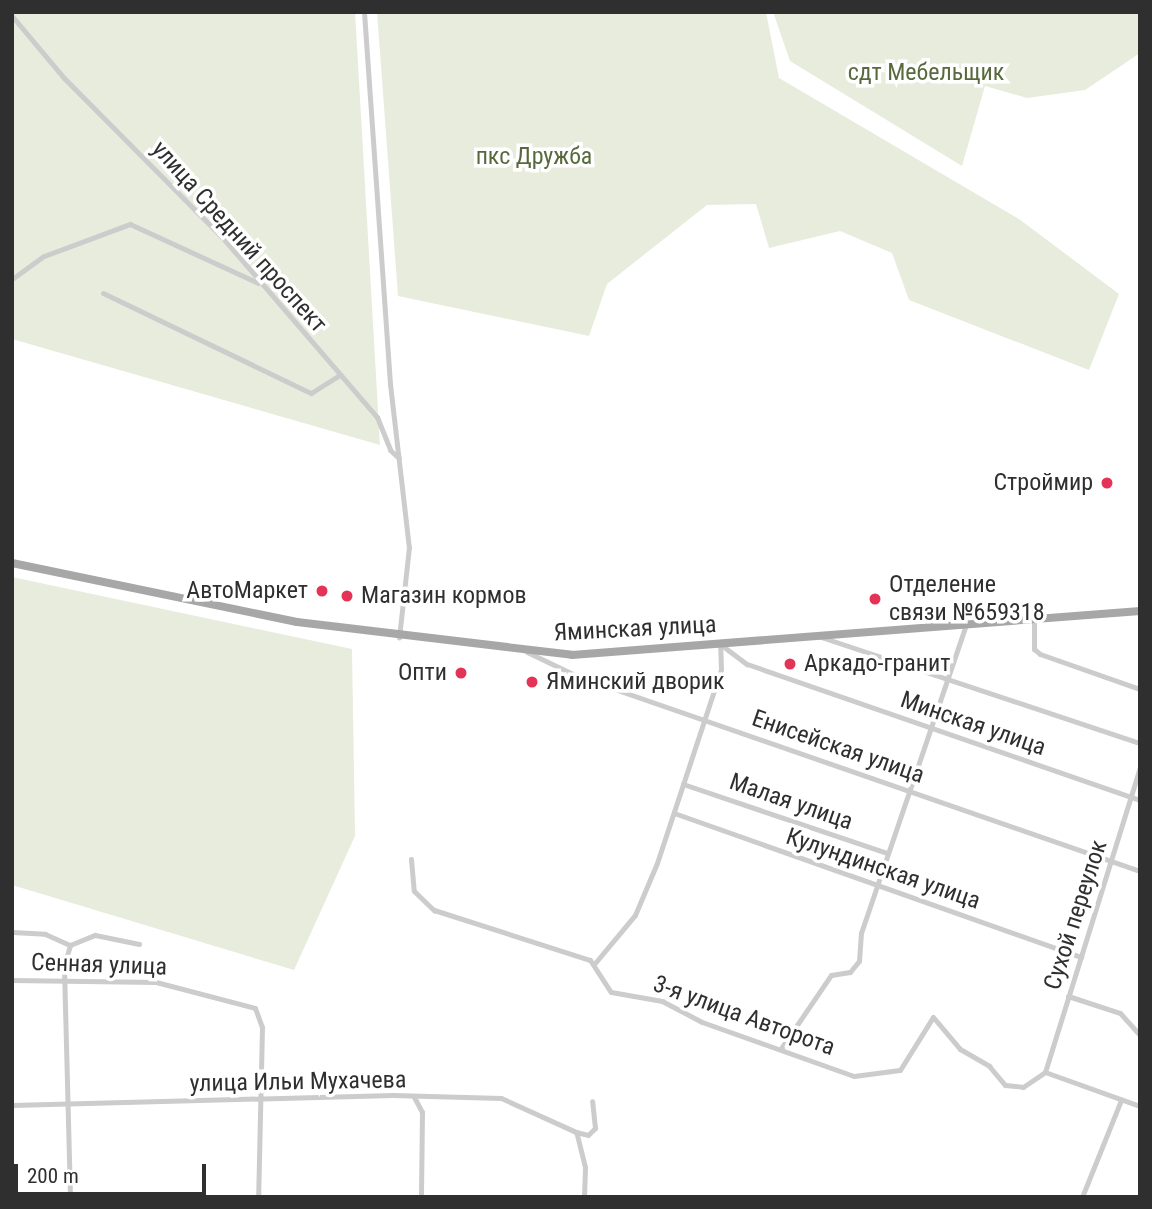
<!DOCTYPE html>
<html>
<head>
<meta charset="utf-8">
<style>
  body { margin:0 }
  #map { position:relative; width:1152px; height:1209px; overflow:hidden; background:#fff; font-family:"Roboto Condensed",sans-serif }
  div>[style] { position:absolute }
  [style*='--x'] { left:calc(var(--x)*1px); top:calc(var(--y)*1px); width:calc(var(--w)*1px); rotate:calc(var(--a)*1deg) }
  .green>* { inset:0; background:#e7ecdd }
  .street>* { height:5px; margin:-2.5px; padding:0 2.5px; transform-origin:2.5px; border-radius:2.5px; background:#ccc }
  .primary>* { height:8px; margin:-4px; padding:0 4px; transform-origin:4px; border-radius:4px; background:#a7a7a7 }
  .dots>* { width:19px; height:19px; translate:-50% -50%; box-sizing:border-box; border:4px solid #fff; border-radius:50% }
  span { translate:-50% -50%; white-space:nowrap; text-align:center; line-height:1.15; -webkit-text-stroke:7px #fff; paint-order:stroke }
  .park-label { font-size:24px; color:#586a3d }
  .street-label { font-size:24px; color:#2f2f2f }
  .poi-label { font-size:24px; color:#2f2f2f }
  .right { translate:-100% -50%; text-align:right }
  .left { translate:0 -50%; text-align:left }
  .frame { position:absolute; inset:0; border:14px solid #2f2f2f; pointer-events:none }
  .scale { position:absolute; left:14px; top:1164px; width:192px; height:32px; box-sizing:border-box; border:4px solid #2f2f2f; border-top:0; padding-left:9px; font-size:21px; line-height:24px; white-space:nowrap; color:#2f2f2f; -webkit-text-stroke:5px #fff; paint-order:stroke }
</style>
</head>
<body>
<div id="map">
  <div class="green">
    <i style="clip-path:polygon(12px 12px,355px 12px,380px 445px,12px 339px)"></i>
    <i style="clip-path:polygon(377px 12px,766px 12px,779px 78px,1019px 219px,1119px 294px,1089px 370px,909px 300px,892px 253px,840px 231px,769px 248px,756px 204px,707px 205px,607px 284px,589px 336px,398px 296px)"></i>
    <i style="clip-path:polygon(773px 12px,1140px 12px,1140px 53px,1085px 90px,1027px 98px,985px 86px,962px 166px,790px 61px)"></i>
    <i style="clip-path:polygon(12px 577px,352px 649px,355px 836px,294px 970px,12px 885px)"></i>
  </div>
  <div class="street">
    <i style="--x:364;--y:12;--w:373;--a:86"></i>
    <i style="--x:390;--y:384;--w:164;--a:83.4"></i>
    <i style="--x:409;--y:547;--w:91;--a:96.3"></i>
    <i style="--x:12;--y:16;--w:81;--a:50"></i>
    <i style="--x:64;--y:78;--w:224;--a:45.2"></i>
    <i style="--x:222;--y:237;--w:238;--a:49.3"></i>
    <i style="--x:377;--y:417;--w:35;--a:68"></i>
    <i style="--x:390;--y:450;--w:12;--a:42"></i>
    <i style="--x:12;--y:279;--w:39;--a:-36"></i>
    <i style="--x:44;--y:256;--w:92;--a:-20.4"></i>
    <i style="--x:130;--y:224;--w:141;--a:24.7"></i>
    <i style="--x:103;--y:293;--w:231;--a:25.7"></i>
    <i style="--x:311;--y:393;--w:34;--a:-32"></i>
    <i style="--x:1034;--y:619;--w:30;--a:90"></i>
    <i style="--x:1034;--y:649;--w:8;--a:40"></i>
    <i style="--x:1040;--y:654;--w:106;--a:19.3"></i>
    <i style="--x:821;--y:637;--w:336;--a:18.4"></i>
    <i style="--x:720;--y:644;--w:34;--a:37"></i>
    <i style="--x:747;--y:664;--w:416;--a:19.1"></i>
    <i style="--x:527;--y:652;--w:55;--a:25.6"></i>
    <i style="--x:577;--y:676;--w:596;--a:19.1"></i>
    <i style="--x:683;--y:784;--w:215;--a:18.7"></i>
    <i style="--x:674;--y:813;--w:432;--a:19.5"></i>
    <i style="--x:411;--y:859;--w:32;--a:85"></i>
    <i style="--x:414;--y:891;--w:28;--a:44"></i>
    <i style="--x:434;--y:910;--w:164;--a:17.8"></i>
    <i style="--x:590;--y:960;--w:38;--a:57"></i>
    <i style="--x:611;--y:992;--w:52;--a:10"></i>
    <i style="--x:662;--y:1001;--w:45;--a:27.7"></i>
    <i style="--x:702;--y:1022;--w:161;--a:19.6"></i>
    <i style="--x:854;--y:1076;--w:46;--a:-7.4"></i>
    <i style="--x:900;--y:1070;--w:62;--a:-58.1"></i>
    <i style="--x:933;--y:1017;--w:42;--a:49.8"></i>
    <i style="--x:960;--y:1049;--w:34;--a:30"></i>
    <i style="--x:989;--y:1066;--w:25;--a:50"></i>
    <i style="--x:1005;--y:1085;--w:18;--a:6"></i>
    <i style="--x:1023;--y:1087;--w:27;--a:-34"></i>
    <i style="--x:12;--y:932;--w:33;--a:3"></i>
    <i style="--x:45;--y:934;--w:27;--a:24"></i>
    <i style="--x:70;--y:945;--w:27;--a:-22"></i>
    <i style="--x:95;--y:935;--w:45;--a:11.6"></i>
    <i style="--x:595;--y:963;--w:62;--a:-50.2"></i>
    <i style="--x:635;--y:915;--w:56;--a:-67.1"></i>
    <i style="--x:657;--y:863;--w:204;--a:-71.7"></i>
    <i style="--x:721;--y:669;--w:25;--a:-92"></i>
    <i style="--x:12;--y:980;--w:144;--a:0.8"></i>
    <i style="--x:156;--y:982;--w:102;--a:14.7"></i>
    <i style="--x:255;--y:1008;--w:20;--a:70"></i>
    <i style="--x:262;--y:1027;--w:170;--a:91.3"></i>
    <i style="--x:1068;--y:996;--w:55;--a:18.1"></i>
    <i style="--x:1120;--y:1013;--w:30;--a:48"></i>
    <i style="--x:782;--y:1047;--w:87;--a:-55.8"></i>
    <i style="--x:831;--y:975;--w:19;--a:-9"></i>
    <i style="--x:850;--y:972;--w:14;--a:-51"></i>
    <i style="--x:859;--y:961;--w:28;--a:-86"></i>
    <i style="--x:861;--y:933;--w:326;--a:-71.2"></i>
    <i style="--x:1045;--y:1072;--w:319;--a:-72.7"></i>
    <i style="--x:1045;--y:1072;--w:101;--a:19.7"></i>
    <i style="--x:414;--y:1097;--w:17;--a:62"></i>
    <i style="--x:422;--y:1112;--w:85;--a:90.7"></i>
    <i style="--x:12;--y:1105;--w:381;--a:-1.5"></i>
    <i style="--x:393;--y:1095;--w:108;--a:1.6"></i>
    <i style="--x:501;--y:1098;--w:82;--a:24.4"></i>
    <i style="--x:70;--y:1197;--w:232;--a:-91.5"></i>
    <i style="--x:64;--y:965;--w:21;--a:-73"></i>
    <i style="--x:584;--y:1197;--w:30;--a:-88"></i>
    <i style="--x:585;--y:1167;--w:36;--a:-104"></i>
    <i style="--x:576;--y:1132;--w:12;--a:14"></i>
    <i style="--x:588;--y:1135;--w:10;--a:-45"></i>
    <i style="--x:595;--y:1128;--w:27;--a:-96"></i>
    <i style="--x:1082;--y:1197;--w:105;--a:-68.1"></i>
  </div>
  <div class="primary">
    <i style="--x:12;--y:563;--w:291;--a:11.7"></i>
    <i style="--x:297;--y:622;--w:277;--a:6.8"></i>
    <i style="--x:572;--y:655;--w:570;--a:-4.43"></i>
  </div>
  <div class="dots">
    <i style="left:1107px;top:483px;background:#e33457"></i>
    <i style="left:322px;top:591px;background:#e33457"></i>
    <i style="left:347px;top:596px;background:#e33457"></i>
    <i style="left:875px;top:599px;background:#e33457"></i>
    <i style="left:790px;top:664px;background:#e33457"></i>
    <i style="left:461px;top:673px;background:#e33457"></i>
    <i style="left:532px;top:682px;background:#e33457"></i>
  </div>
  <div class="park-label">
    <span style="left:926px;top:73px">сдт Мебельщик</span>
    <span style="left:534px;top:157px">пкс Дружба</span>
  </div>
  <div class="street-label">
    <span style="left:239px;top:237px;rotate:48deg">улица Средний проспект</span>
    <span style="left:635px;top:629px;rotate:-3deg">Яминская улица</span>
    <span style="left:973px;top:724px;rotate:19deg">Минская улица</span>
    <span style="left:838px;top:747px;rotate:19deg">Енисейская улица</span>
    <span style="left:791px;top:802px;rotate:19deg">Малая улица</span>
    <span style="left:883px;top:869px;rotate:19deg">Кулундинская улица</span>
    <span style="left:1076px;top:915px;rotate:-72deg">Сухой переулок</span>
    <span style="left:99px;top:965px;rotate:2deg">Сенная улица</span>
    <span style="left:744px;top:1016px;rotate:20deg">3-я улица Авторота</span>
    <span style="left:298px;top:1082px;rotate:-1deg">улица Ильи Мухачева</span>
  </div>
  <div class="poi-label">
    <span class="right" style="left:1093px;top:483px">Строймир</span>
    <span class="left" style="left:889px;top:599px">Отделение<br>связи №659318</span>
    <span class="right" style="left:308px;top:591px">АвтоМаркет</span>
    <span class="left" style="left:361px;top:596px">Магазин кормов</span>
    <span class="left" style="left:804px;top:664px">Аркадо-гранит</span>
    <span class="right" style="left:447px;top:673px">Опти</span>
    <span class="left" style="left:546px;top:682px">Яминский дворик</span>
  </div>
  <div class="frame"></div>
  <div class="scale">200 m</div>
</div>
</body>
</html>
